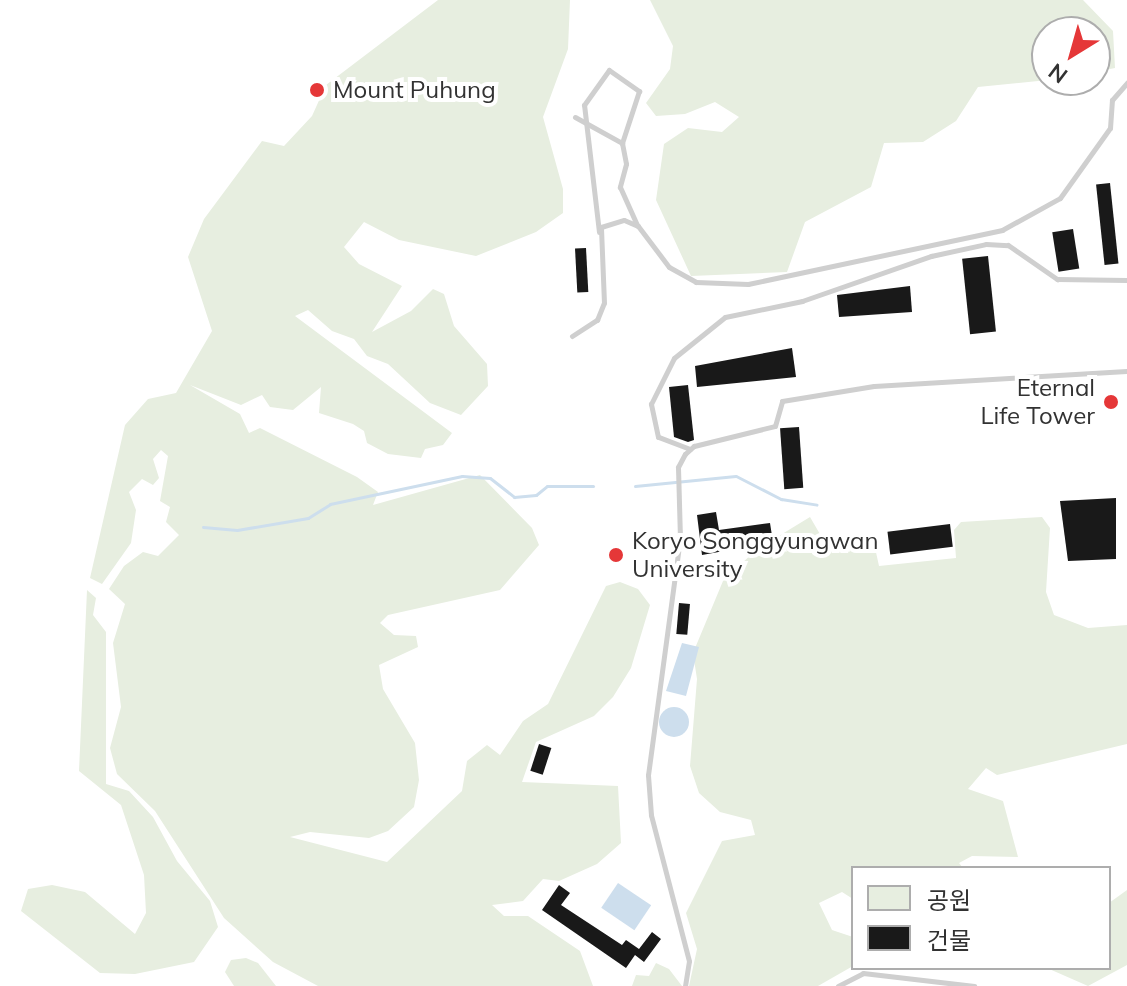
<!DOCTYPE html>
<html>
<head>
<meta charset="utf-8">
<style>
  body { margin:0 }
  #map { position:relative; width:1127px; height:986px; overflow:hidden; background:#fff; font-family:Mulish,"Noto Sans KR",sans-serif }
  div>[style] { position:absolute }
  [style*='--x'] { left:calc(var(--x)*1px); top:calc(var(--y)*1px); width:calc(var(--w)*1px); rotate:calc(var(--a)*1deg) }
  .green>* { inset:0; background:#e7eee0 }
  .water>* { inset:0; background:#cddeed; transform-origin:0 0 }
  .round { border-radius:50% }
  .stream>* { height:3px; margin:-1.5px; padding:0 1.5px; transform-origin:1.5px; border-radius:1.5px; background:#cddeed }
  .building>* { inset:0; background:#191919; transform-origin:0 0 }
  .service>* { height:5px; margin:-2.5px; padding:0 2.5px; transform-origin:2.5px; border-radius:2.5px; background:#cfcfcf }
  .dots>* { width:22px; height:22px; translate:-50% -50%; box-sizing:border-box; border:4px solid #fff; border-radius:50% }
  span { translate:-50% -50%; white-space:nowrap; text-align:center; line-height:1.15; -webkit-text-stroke:8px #fff; paint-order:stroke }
  .poi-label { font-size:24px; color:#323232 }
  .left { translate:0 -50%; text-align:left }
  .right { translate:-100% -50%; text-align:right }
  .legend { position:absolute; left:851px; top:866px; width:260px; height:104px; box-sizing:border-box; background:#fff; border:2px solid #adadad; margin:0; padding:10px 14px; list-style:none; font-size:24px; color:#323232 }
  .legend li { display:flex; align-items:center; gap:16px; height:40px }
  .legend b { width:40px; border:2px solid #adadad }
  .north { position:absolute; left:1031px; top:16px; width:80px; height:80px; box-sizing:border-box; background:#fff; border:2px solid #adadad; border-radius:50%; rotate:217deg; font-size:22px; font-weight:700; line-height:32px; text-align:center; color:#323232 }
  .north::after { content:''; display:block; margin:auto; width:28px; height:36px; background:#e53738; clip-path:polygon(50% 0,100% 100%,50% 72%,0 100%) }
</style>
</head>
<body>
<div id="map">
  <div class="green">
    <i style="clip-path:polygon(438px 0,570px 0,568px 49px,543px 117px,563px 189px,563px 213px,536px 232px,476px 256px,399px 240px,364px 222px,344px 247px,359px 264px,402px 286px,372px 332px,411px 311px,433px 289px,444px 294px,454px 326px,487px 364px,488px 386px,461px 415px,430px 403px,388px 364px,367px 356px,354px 339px,332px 331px,308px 310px,295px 316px,452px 433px,443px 445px,425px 449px,421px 458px,388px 454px,367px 443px,364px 431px,353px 424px,319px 413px,321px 387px,293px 410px,270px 407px,262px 395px,241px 405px,190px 385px,240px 414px,249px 433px,260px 428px,357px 477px,378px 492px,373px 505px,480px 475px,532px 528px,539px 545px,500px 590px,388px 615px,380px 623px,394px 635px,416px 636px,418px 647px,379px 665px,383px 689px,415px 743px,419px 780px,414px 807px,388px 831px,369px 838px,310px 832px,290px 837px,387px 862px,462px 791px,467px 761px,487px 745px,500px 755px,523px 721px,548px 704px,606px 586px,620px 582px,638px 589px,650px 605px,631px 668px,613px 697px,594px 716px,536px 742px,522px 782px,618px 786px,621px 843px,597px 864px,559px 881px,543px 879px,523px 901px,492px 905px,504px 916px,528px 916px,580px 951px,593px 986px,318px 986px,273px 962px,224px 918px,155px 811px,117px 774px,110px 748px,121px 707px,113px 643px,125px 604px,109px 589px,124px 566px,143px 552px,158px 556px,179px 535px,166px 522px,170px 507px,160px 501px,168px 456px,161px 450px,153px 459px,159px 478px,153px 485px,142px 479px,129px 492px,136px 510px,131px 543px,102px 584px,90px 578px,125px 425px,148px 399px,176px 393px,212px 331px,188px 257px,204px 219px,262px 141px,284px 146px,312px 116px,326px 85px)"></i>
    <i style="clip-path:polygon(650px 0,1083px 0,1113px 31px,1115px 68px,1095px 72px,1095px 32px,1047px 32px,1048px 80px,978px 87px,956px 121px,923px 142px,884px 143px,871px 187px,805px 222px,787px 272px,691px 276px,656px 200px,664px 144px,688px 128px,722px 132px,739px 117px,715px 102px,685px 114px,656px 116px,646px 103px,670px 69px,673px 46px)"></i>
    <i style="clip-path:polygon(810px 517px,824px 541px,874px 543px,879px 566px,956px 558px,954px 530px,961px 522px,1042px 517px,1050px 528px,1046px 592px,1054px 615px,1088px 628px,1127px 625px,1127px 744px,997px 775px,986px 768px,968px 789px,1003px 801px,1018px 857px,972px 856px,959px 863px,963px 868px,853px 868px,853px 899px,842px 892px,819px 903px,832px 930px,853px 937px,853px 966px,818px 986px,689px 986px,697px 949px,686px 913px,722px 841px,755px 835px,751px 820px,720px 812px,699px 793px,690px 766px,697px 679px,693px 653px,723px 581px,756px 550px)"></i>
    <i style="clip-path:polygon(87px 590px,96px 598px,93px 615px,106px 632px,106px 784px,129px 791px,153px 817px,177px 861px,210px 901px,218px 927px,194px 962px,135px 974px,100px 973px,21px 911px,28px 889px,52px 885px,85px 892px,135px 934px,146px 913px,144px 875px,121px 805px,79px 771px)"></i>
    <i style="clip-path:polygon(1127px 890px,1127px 965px,1088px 986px,1047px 968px,1109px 968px,1109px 903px)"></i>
    <i style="clip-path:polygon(246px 958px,258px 963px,276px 986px,234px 986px,225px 972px,231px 960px)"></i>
    <i style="clip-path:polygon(656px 963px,669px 969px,682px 986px,632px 986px,636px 975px,649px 976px)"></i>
  </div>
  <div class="water">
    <i style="clip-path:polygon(682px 643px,699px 647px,686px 696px,666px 691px)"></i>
    <i class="round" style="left:659px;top:707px;width:30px;height:30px"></i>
    <i style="left:618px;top:883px;width:40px;height:30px;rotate:34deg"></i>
  </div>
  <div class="stream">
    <i style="--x:635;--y:486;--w:101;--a:-5.7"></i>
    <i style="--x:736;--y:476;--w:51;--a:27.1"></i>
    <i style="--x:781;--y:499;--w:36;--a:9"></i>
    <i style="--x:203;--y:527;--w:34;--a:5"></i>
    <i style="--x:237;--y:530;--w:72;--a:-9.6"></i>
    <i style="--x:308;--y:518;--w:26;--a:-32"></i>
    <i style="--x:330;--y:504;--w:135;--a:-12"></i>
    <i style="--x:462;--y:476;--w:28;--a:4"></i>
    <i style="--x:490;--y:478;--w:31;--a:38"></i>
    <i style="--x:514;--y:497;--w:22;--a:-5"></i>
    <i style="--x:536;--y:495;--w:14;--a:-39"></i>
    <i style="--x:547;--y:486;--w:46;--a:0"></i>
  </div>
  <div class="building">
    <i style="left:1110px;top:183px;width:81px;height:14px;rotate:84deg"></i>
    <i style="left:1073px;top:229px;width:40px;height:21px;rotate:81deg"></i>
    <i style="left:586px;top:248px;width:44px;height:11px;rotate:87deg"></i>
    <i style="left:988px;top:256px;width:76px;height:26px;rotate:84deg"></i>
    <i style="clip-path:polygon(910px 286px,912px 312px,839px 317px,837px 295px)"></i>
    <i style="clip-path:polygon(792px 348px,796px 377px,697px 387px,695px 366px)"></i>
    <i style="clip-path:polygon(688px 385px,694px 440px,688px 442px,674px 437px,669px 387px)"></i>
    <i style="left:799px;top:427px;width:61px;height:19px;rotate:86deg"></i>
    <i style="clip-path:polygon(1116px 498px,1116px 559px,1068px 561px,1060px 501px)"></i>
    <i style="clip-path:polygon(716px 512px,719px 530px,770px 523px,773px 542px,702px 555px,697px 515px)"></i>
    <i style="left:950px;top:524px;width:23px;height:63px;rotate:83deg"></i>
    <i style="left:679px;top:603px;width:11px;height:31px;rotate:5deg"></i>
    <i style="left:539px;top:744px;width:13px;height:28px;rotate:18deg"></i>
    <i style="clip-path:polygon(559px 885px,570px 893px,561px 905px,622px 945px,626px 940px,639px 949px,652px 932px,661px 939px,644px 962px,635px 955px,626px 968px,542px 910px)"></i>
  </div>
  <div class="service">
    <i style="--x:575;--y:117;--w:54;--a:29"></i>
    <i style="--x:622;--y:143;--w:21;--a:79"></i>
    <i style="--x:626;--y:164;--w:24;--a:105"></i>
    <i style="--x:620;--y:187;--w:42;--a:65.9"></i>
    <i style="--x:599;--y:232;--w:128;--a:-96.7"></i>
    <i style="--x:584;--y:105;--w:43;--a:-54.5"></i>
    <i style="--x:609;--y:70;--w:37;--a:35"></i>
    <i style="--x:639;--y:91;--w:55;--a:108.1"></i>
    <i style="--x:572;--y:336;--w:30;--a:-33"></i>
    <i style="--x:597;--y:320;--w:18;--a:-68"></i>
    <i style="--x:604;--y:303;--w:76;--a:-92.3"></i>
    <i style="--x:601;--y:227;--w:24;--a:-17"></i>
    <i style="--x:624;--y:220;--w:15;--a:23"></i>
    <i style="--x:638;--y:226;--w:51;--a:52.9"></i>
    <i style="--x:669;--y:267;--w:31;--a:29"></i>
    <i style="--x:696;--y:282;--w:52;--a:2.2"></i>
    <i style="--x:748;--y:284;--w:260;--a:-12"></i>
    <i style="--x:1002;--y:230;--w:66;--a:-28.9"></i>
    <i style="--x:1060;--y:198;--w:86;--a:-54.5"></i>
    <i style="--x:1110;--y:128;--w:28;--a:-86"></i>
    <i style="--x:1112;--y:100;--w:23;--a:-49"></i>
    <i style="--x:690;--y:449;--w:34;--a:-159"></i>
    <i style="--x:658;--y:437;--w:34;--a:-102"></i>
    <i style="--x:651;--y:404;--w:51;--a:-63.4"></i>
    <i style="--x:674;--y:358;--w:65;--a:-38.8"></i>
    <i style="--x:725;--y:317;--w:79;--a:-11.7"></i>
    <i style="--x:802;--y:301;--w:137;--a:-19.2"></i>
    <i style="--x:931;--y:256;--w:56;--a:-12.3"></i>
    <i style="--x:986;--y:244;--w:22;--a:3"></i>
    <i style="--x:1008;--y:245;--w:60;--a:34.8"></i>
    <i style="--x:1057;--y:279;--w:70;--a:0.8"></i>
    <i style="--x:685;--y:986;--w:25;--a:-81"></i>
    <i style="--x:689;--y:961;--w:151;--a:-104.6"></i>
    <i style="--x:651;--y:815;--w:40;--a:-94.3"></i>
    <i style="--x:648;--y:775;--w:238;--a:-82.3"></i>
    <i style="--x:680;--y:539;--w:72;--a:-91.6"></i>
    <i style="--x:678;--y:467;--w:15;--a:-62"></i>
    <i style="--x:685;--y:454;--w:12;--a:-42"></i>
    <i style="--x:694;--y:446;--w:83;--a:-13.9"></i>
    <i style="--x:775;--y:426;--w:26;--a:-74"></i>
    <i style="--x:782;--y:401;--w:93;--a:-9.3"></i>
    <i style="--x:874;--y:386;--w:253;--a:-3.4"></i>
    <i style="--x:838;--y:986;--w:28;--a:-27"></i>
    <i style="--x:863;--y:973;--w:112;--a:6.7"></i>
  </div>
  <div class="dots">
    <i style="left:317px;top:90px;background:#e53738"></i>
    <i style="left:1111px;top:402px;background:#e53738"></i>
    <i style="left:616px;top:555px;background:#e53738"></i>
  </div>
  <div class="poi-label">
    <span class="left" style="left:333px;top:90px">Mount Puhung</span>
    <span class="right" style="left:1095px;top:402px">Eternal<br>Life Tower</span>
    <span class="left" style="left:632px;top:555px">Koryo Songgyungwan<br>University</span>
  </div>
  <ul class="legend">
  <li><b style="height:22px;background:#e7eee0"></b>공원</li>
  <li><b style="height:22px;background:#191919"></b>건물</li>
  </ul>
  <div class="north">N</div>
</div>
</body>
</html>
